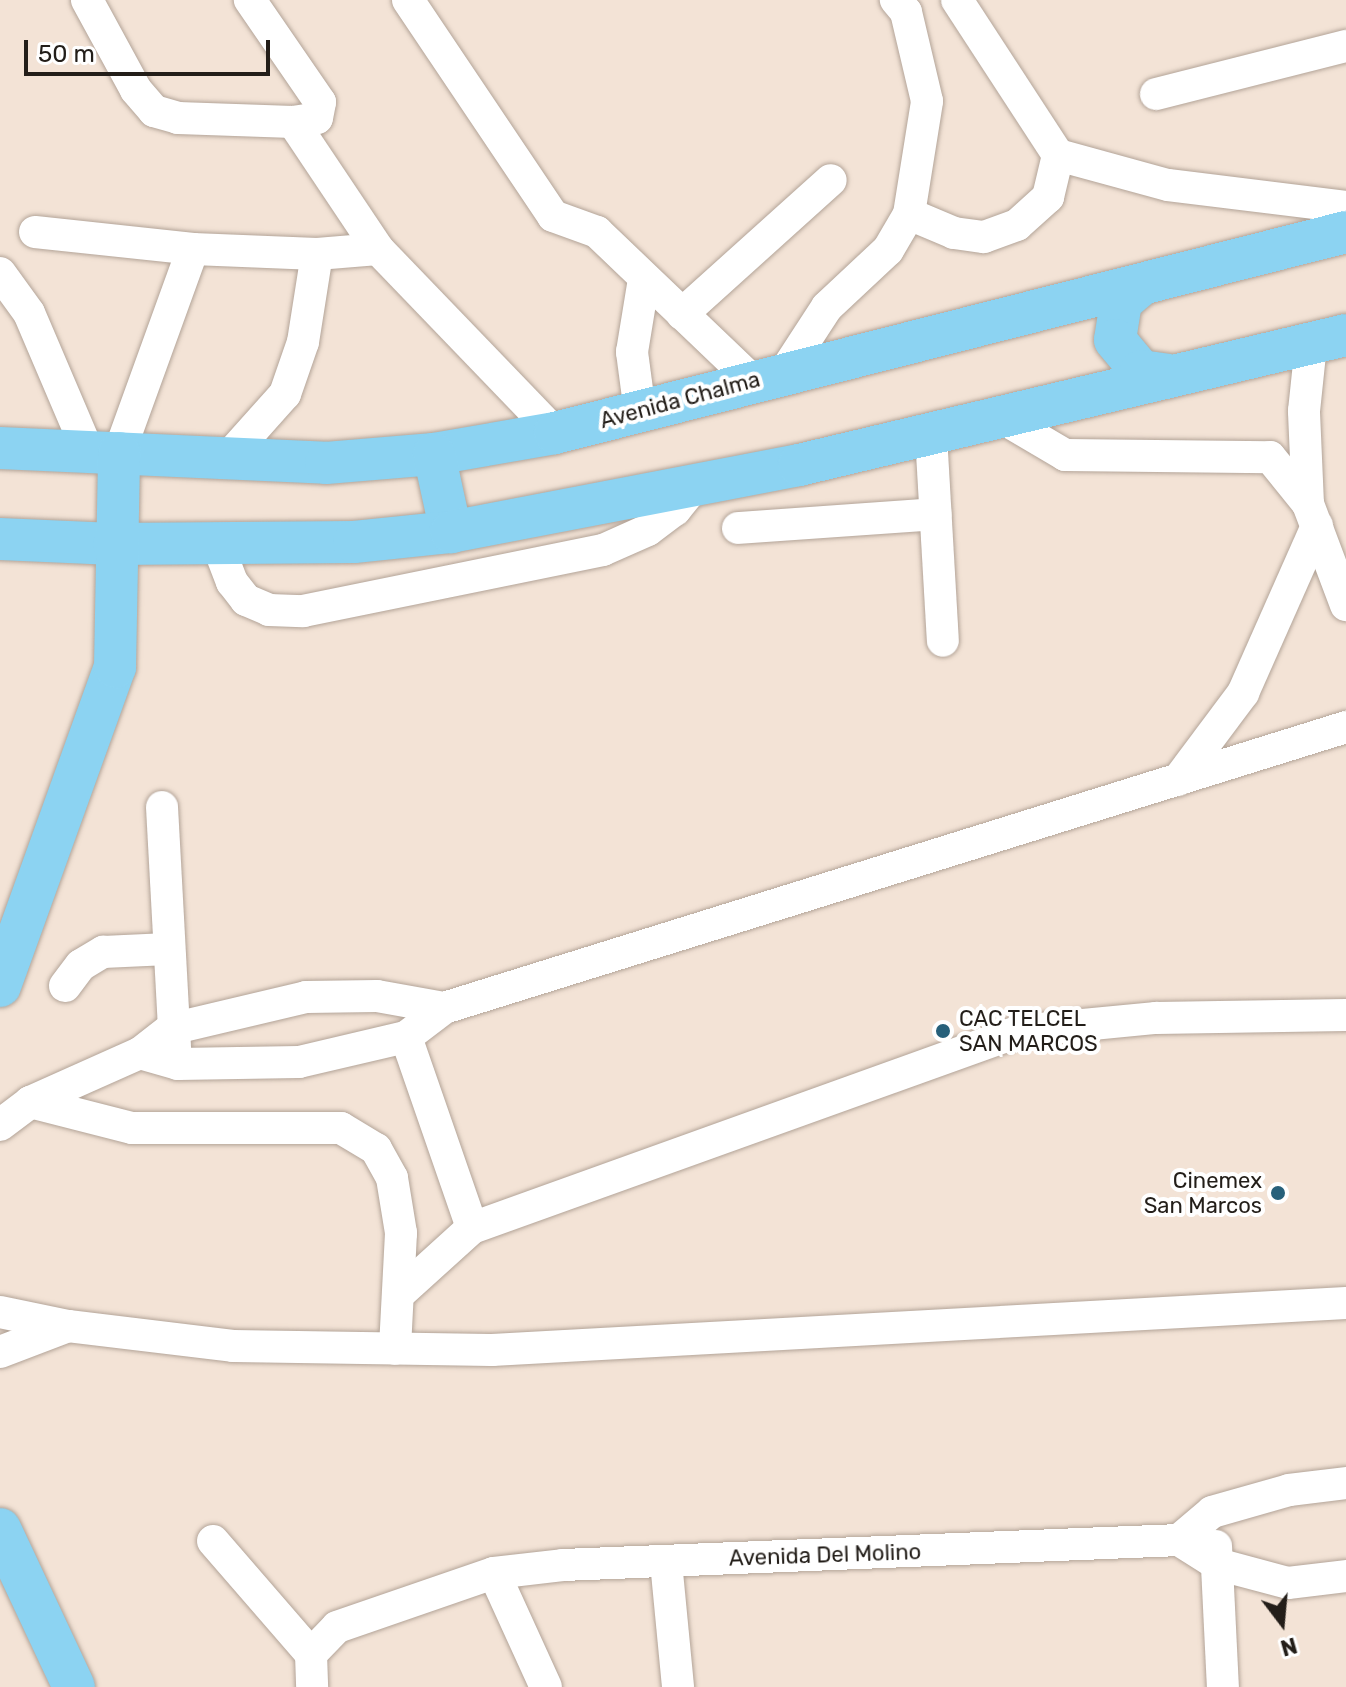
<!DOCTYPE html>
<html>
<head>
<meta charset="utf-8">
<style>
  body { margin:0 }
  #map { position:relative; width:1346px; height:1687px; overflow:hidden; background:#f3e3d6; font-family:Rubik,sans-serif }
  div>[style] { position:absolute }
  [style*='--x'] { left:calc(var(--x)*1px); top:calc(var(--y)*1px); width:calc(var(--w)*1px); rotate:calc(var(--a)*1deg) }
  .roads { filter:drop-shadow(0 0 2px #b3a498) drop-shadow(0 0 2px #b3a498) }
  .minor>* { height:32px; margin:-16px; padding:0 16px; transform-origin:16px; border-radius:16px; background:#fff }
  .major>* { height:42px; margin:-21px; padding:0 21px; transform-origin:21px; border-radius:21px; background:#8cd3f2 }
  .dots>* { width:22px; height:22px; translate:-50% -50%; box-sizing:border-box; border:4px solid #fff; border-radius:50% }
  span { translate:-50% -50%; white-space:nowrap; text-align:center; line-height:1.15; -webkit-text-stroke:8px #fff; paint-order:stroke }
  .street-label { font-size:22px; color:#231e19 }
  .poi-label { font-size:22px; color:#231e19 }
  .left { translate:0 -50%; text-align:left }
  .right { translate:-100% -50%; text-align:right }
  .north { position:absolute; left:1242px; top:1583px; width:80px; height:80px; -webkit-text-stroke:6px #fff; paint-order:stroke; rotate:164deg; font-size:22px; font-weight:700; line-height:32px; text-align:center; color:#231e19 }
  .north::after { content:''; display:block; margin:auto; width:28px; height:36px; background:#231e19; clip-path:polygon(50% 0,100% 100%,50% 72%,0 100%) }
  .scale { position:absolute; left:24px; top:40px; width:246px; height:36px; box-sizing:border-box; border:4px solid #231e19; border-top:0; padding-left:10px; font-size:24px; line-height:28px; white-space:nowrap; color:#231e19; -webkit-text-stroke:6px #fff; paint-order:stroke }
</style>
</head>
<body>
<div id="map">
  <div class="roads">
    <div class="minor">
      <i style="--x:87;--y:0;--w:102;--a:61.4"></i>
      <i style="--x:136;--y:90;--w:28;--a:49"></i>
      <i style="--x:154;--y:111;--w:25;--a:16"></i>
      <i style="--x:178;--y:118;--w:115;--a:2"></i>
      <i style="--x:293;--y:122;--w:24;--a:-9"></i>
      <i style="--x:317;--y:118;--w:16;--a:-79"></i>
      <i style="--x:320;--y:102;--w:124;--a:-124.5"></i>
      <i style="--x:408;--y:0;--w:260;--a:56.1"></i>
      <i style="--x:553;--y:216;--w:47;--a:20"></i>
      <i style="--x:597;--y:232;--w:216;--a:43.7"></i>
      <i style="--x:957;--y:0;--w:185;--a:56.9"></i>
      <i style="--x:1058;--y:155;--w:114;--a:15.3"></i>
      <i style="--x:1168;--y:185;--w:179;--a:7"></i>
      <i style="--x:1156;--y:94;--w:196;--a:-14.2"></i>
      <i style="--x:293;--y:122;--w:153;--a:56.2"></i>
      <i style="--x:378;--y:249;--w:255;--a:46.1"></i>
      <i style="--x:909;--y:214;--w:49;--a:22.9"></i>
      <i style="--x:954;--y:233;--w:30;--a:8"></i>
      <i style="--x:984;--y:237;--w:35;--a:-20"></i>
      <i style="--x:1017;--y:225;--w:42;--a:-42.1"></i>
      <i style="--x:1048;--y:197;--w:43;--a:-76.6"></i>
      <i style="--x:35;--y:232;--w:159;--a:6.1"></i>
      <i style="--x:193;--y:249;--w:124;--a:2.3"></i>
      <i style="--x:317;--y:254;--w:61;--a:-4.7"></i>
      <i style="--x:0;--y:273;--w:49;--a:54.1"></i>
      <i style="--x:29;--y:313;--w:150;--a:66.9"></i>
      <i style="--x:682;--y:314;--w:200;--a:-42"></i>
      <i style="--x:784;--y:373;--w:79;--a:-56.9"></i>
      <i style="--x:827;--y:307;--w:83;--a:-43.1"></i>
      <i style="--x:888;--y:250;--w:42;--a:-59.7"></i>
      <i style="--x:909;--y:214;--w:114;--a:-80.9"></i>
      <i style="--x:927;--y:101;--w:91;--a:-103.3"></i>
      <i style="--x:906;--y:12;--w:16;--a:-130"></i>
      <i style="--x:640;--y:412;--w:61;--a:-97.6"></i>
      <i style="--x:632;--y:352;--w:74;--a:-80.7"></i>
      <i style="--x:1004;--y:419;--w:71;--a:30.5"></i>
      <i style="--x:1065;--y:455;--w:205;--a:0.6"></i>
      <i style="--x:1270;--y:457;--w:60;--a:51"></i>
      <i style="--x:1308;--y:504;--w:108;--a:69.4"></i>
      <i style="--x:931;--y:435;--w:206;--a:86.7"></i>
      <i style="--x:119;--y:453;--w:217;--a:-70.1"></i>
      <i style="--x:225;--y:461;--w:90;--a:-48.2"></i>
      <i style="--x:285;--y:394;--w:55;--a:-70.9"></i>
      <i style="--x:303;--y:342;--w:89;--a:-81"></i>
      <i style="--x:1308;--y:504;--w:93;--a:-92.5"></i>
      <i style="--x:1304;--y:411;--w:67;--a:-84"></i>
      <i style="--x:738;--y:528;--w:198;--a:-4"></i>
      <i style="--x:217;--y:543;--w:42;--a:69"></i>
      <i style="--x:232;--y:582;--w:23;--a:52"></i>
      <i style="--x:246;--y:600;--w:25;--a:23"></i>
      <i style="--x:269;--y:610;--w:34;--a:2"></i>
      <i style="--x:303;--y:611;--w:306;--a:-11.5"></i>
      <i style="--x:603;--y:550;--w:49;--a:-24"></i>
      <i style="--x:648;--y:530;--w:34;--a:-37"></i>
      <i style="--x:675;--y:510;--w:32;--a:-51"></i>
      <i style="--x:1178;--y:780;--w:109;--a:-53.2"></i>
      <i style="--x:1243;--y:693;--w:183;--a:-66.1"></i>
      <i style="--x:162;--y:807;--w:242;--a:86.9"></i>
      <i style="--x:65;--y:986;--w:26;--a:-53"></i>
      <i style="--x:81;--y:965;--w:26;--a:-31"></i>
      <i style="--x:103;--y:952;--w:65;--a:-2.6"></i>
      <i style="--x:406;--y:1037;--w:202;--a:70.9"></i>
      <i style="--x:472;--y:1228;--w:582;--a:-19.77"></i>
      <i style="--x:1020;--y:1031;--w:137;--a:-5.5"></i>
      <i style="--x:1156;--y:1018;--w:190;--a:-0.9"></i>
      <i style="--x:140;--y:1053;--w:40;--a:16"></i>
      <i style="--x:178;--y:1064;--w:121;--a:-0.9"></i>
      <i style="--x:299;--y:1062;--w:110;--a:-13.2"></i>
      <i style="--x:406;--y:1037;--w:48;--a:-37.3"></i>
      <i style="--x:444;--y:1008;--w:945;--a:-17.3"></i>
      <i style="--x:30;--y:1102;--w:105;--a:14.3"></i>
      <i style="--x:132;--y:1128;--w:209;--a:0"></i>
      <i style="--x:341;--y:1128;--w:41;--a:31"></i>
      <i style="--x:376;--y:1149;--w:33;--a:61"></i>
      <i style="--x:392;--y:1178;--w:56;--a:80.7"></i>
      <i style="--x:401;--y:1233;--w:116;--a:93"></i>
      <i style="--x:0;--y:1125;--w:38;--a:-37"></i>
      <i style="--x:30;--y:1102;--w:120;--a:-24"></i>
      <i style="--x:140;--y:1053;--w:39;--a:-38"></i>
      <i style="--x:171;--y:1029;--w:139;--a:-13.3"></i>
      <i style="--x:306;--y:997;--w:71;--a:-0.8"></i>
      <i style="--x:377;--y:996;--w:68;--a:10.2"></i>
      <i style="--x:398;--y:1295;--w:100;--a:-42.2"></i>
      <i style="--x:0;--y:1312;--w:69;--a:11.6"></i>
      <i style="--x:68;--y:1326;--w:166;--a:6.9"></i>
      <i style="--x:233;--y:1346;--w:259;--a:0.9"></i>
      <i style="--x:492;--y:1350;--w:855;--a:-3.15"></i>
      <i style="--x:0;--y:1352;--w:73;--a:-20.9"></i>
      <i style="--x:1179;--y:1540;--w:45;--a:32.3"></i>
      <i style="--x:1217;--y:1564;--w:73;--a:15"></i>
      <i style="--x:1288;--y:1583;--w:58;--a:-6.9"></i>
      <i style="--x:213;--y:1541;--w:150;--a:49.1"></i>
      <i style="--x:311;--y:1654;--w:33;--a:88"></i>
      <i style="--x:1216;--y:1546;--w:141;--a:87.2"></i>
      <i style="--x:666;--y:1562;--w:126;--a:84.5"></i>
      <i style="--x:494;--y:1573;--w:125;--a:65.5"></i>
      <i style="--x:311;--y:1654;--w:37;--a:-46"></i>
      <i style="--x:337;--y:1627;--w:166;--a:-19"></i>
      <i style="--x:494;--y:1573;--w:69;--a:-6.6"></i>
      <i style="--x:563;--y:1565;--w:617;--a:-2.32"></i>
      <i style="--x:1179;--y:1540;--w:43;--a:-40.3"></i>
      <i style="--x:1212;--y:1512;--w:80;--a:-15.9"></i>
      <i style="--x:1289;--y:1490;--w:57;--a:-7"></i>
    </div>
    <div class="major">
      <i style="--x:1140;--y:286;--w:25;--a:140"></i>
      <i style="--x:1121;--y:302;--w:38;--a:99"></i>
      <i style="--x:1115;--y:340;--w:40;--a:50"></i>
      <i style="--x:1141;--y:371;--w:27;--a:8"></i>
      <i style="--x:0;--y:448;--w:326;--a:2.6"></i>
      <i style="--x:326;--y:463;--w:108;--a:-4.8"></i>
      <i style="--x:434;--y:454;--w:123;--a:-9.8"></i>
      <i style="--x:555;--y:433;--w:816;--a:-14.26"></i>
      <i style="--x:434;--y:454;--w:80;--a:77.7"></i>
      <i style="--x:0;--y:539;--w:114;--a:2.5"></i>
      <i style="--x:114;--y:544;--w:240;--a:-0.5"></i>
      <i style="--x:354;--y:542;--w:98;--a:-5.9"></i>
      <i style="--x:451;--y:532;--w:354;--a:-10.9"></i>
      <i style="--x:799;--y:465;--w:562;--a:-13.37"></i>
      <i style="--x:0;--y:986;--w:339;--a:-70.2"></i>
      <i style="--x:115;--y:667;--w:214;--a:-88.9"></i>
      <i style="--x:0;--y:1529;--w:174;--a:64.9"></i>
    </div>
  </div>
  <div class="dots">
    <i style="left:943px;top:1031px;background:#27607a"></i>
    <i style="left:1278px;top:1193px;background:#27607a"></i>
  </div>
  <div class="street-label">
    <span style="left:680px;top:400px;rotate:-15deg">Avenida Chalma</span>
    <span style="left:825px;top:1555px;rotate:-2deg">Avenida Del Molino</span>
  </div>
  <div class="poi-label">
    <span class="left" style="left:959px;top:1031px">CAC TELCEL<br>SAN MARCOS</span>
    <span class="right" style="left:1262px;top:1193px">Cinemex<br>San Marcos</span>
  </div>
  <div class="north">N</div>
  <div class="scale">50 m</div>
</div>
</body>
</html>
